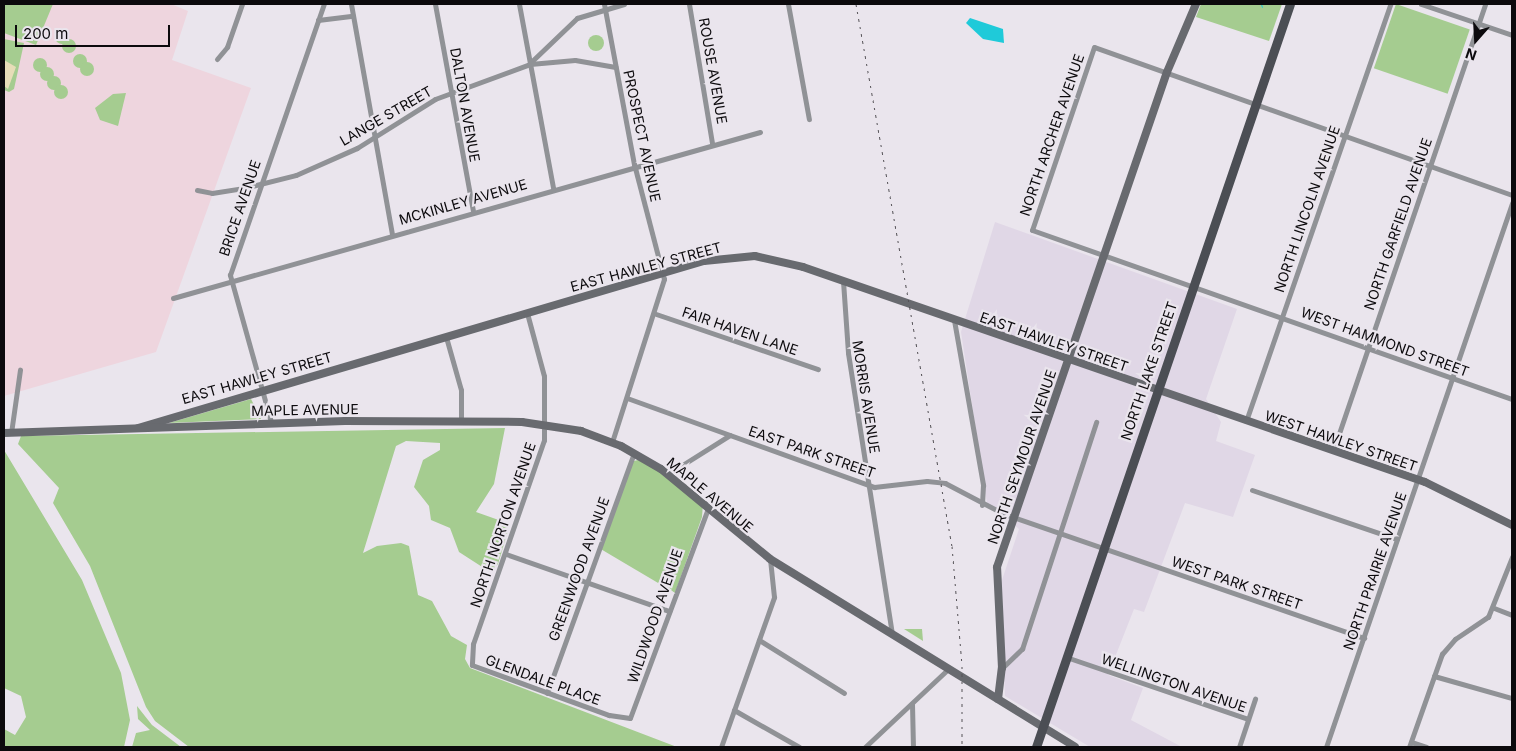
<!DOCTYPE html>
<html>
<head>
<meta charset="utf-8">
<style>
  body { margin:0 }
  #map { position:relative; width:1516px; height:751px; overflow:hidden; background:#eae5ed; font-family:Inter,sans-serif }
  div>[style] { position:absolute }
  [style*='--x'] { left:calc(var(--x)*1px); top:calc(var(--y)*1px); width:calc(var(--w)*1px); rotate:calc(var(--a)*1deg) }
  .built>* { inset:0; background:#e0d7e6 }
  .education>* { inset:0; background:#eed5de }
  .green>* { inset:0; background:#a5cc90; transform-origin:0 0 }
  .round { border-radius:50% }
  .sand>* { inset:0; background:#e7ddb8 }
  .water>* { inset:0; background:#1fcad9 }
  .stream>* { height:1px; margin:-0.5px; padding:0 0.5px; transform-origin:0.5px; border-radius:0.5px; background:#1fcad9 }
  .street>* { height:5px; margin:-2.5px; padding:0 2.5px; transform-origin:2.5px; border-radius:2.5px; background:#909296 }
  .secondary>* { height:8px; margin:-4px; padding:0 4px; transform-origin:4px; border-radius:4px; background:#686a6f }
  .primary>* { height:9px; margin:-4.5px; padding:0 4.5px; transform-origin:4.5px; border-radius:4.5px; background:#4b4e54 }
  .rail>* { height:1px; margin-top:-0.5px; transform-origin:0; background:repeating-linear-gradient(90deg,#545156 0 2.5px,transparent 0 7.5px) }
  span { translate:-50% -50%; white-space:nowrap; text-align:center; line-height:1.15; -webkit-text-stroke:4.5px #eae5ed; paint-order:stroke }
  .street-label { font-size:14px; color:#0c0a0d }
  .frame { position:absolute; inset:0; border:5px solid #0c0a0d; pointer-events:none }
  .north { position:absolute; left:1451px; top:15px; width:50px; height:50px; -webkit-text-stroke:4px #eae5ed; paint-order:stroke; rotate:199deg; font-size:14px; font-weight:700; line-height:20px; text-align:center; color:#0c0a0d }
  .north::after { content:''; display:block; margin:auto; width:18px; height:22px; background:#0c0a0d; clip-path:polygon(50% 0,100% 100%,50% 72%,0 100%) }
  .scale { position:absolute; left:15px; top:25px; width:155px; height:22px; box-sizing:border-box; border:2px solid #0c0a0d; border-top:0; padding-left:6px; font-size:15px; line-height:18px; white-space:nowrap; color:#0c0a0d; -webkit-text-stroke:4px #eae5ed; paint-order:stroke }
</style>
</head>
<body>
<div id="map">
  <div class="built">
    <i style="clip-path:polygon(995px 222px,1237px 309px,1206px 399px,1221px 422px,1216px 441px,1255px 455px,1233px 517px,1185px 503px,1144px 612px,1134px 609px,1108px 675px,1143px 688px,1131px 720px,1182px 747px,1090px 747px,1005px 696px,1000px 586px,1019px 529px,987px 503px,961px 332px)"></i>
  </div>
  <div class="education">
    <i style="clip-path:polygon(4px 4px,171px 4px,188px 11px,172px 60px,251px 88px,156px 352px,4px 396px)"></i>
  </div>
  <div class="green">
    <i style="clip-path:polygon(4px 4px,53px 4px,36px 45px,4px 33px)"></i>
    <i style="clip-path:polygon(1201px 4px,1282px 4px,1269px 41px,1196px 17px)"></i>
    <i style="left:1396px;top:4px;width:78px;height:68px;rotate:19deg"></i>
    <i class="round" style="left:55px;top:30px;width:14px;height:14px"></i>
    <i class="round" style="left:588px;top:35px;width:16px;height:16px"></i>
    <i class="round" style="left:62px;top:39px;width:14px;height:14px"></i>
    <i style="clip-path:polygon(4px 39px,24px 43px,14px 89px,9px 92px,4px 90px)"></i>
    <i class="round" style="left:73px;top:54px;width:14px;height:14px"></i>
    <i class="round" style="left:33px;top:58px;width:14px;height:14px"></i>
    <i class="round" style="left:80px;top:62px;width:14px;height:14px"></i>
    <i class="round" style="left:40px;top:67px;width:14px;height:14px"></i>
    <i class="round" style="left:47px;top:76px;width:14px;height:14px"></i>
    <i class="round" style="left:54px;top:85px;width:14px;height:14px"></i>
    <i style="clip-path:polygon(126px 93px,118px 126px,100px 120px,95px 108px,113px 94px)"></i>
    <i style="clip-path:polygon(251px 399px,261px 419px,169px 423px)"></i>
    <i style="clip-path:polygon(505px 428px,494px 484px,476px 512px,510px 524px,498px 564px,490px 572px,459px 552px,450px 528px,431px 520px,429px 506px,414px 487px,423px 460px,440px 450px,440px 443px,406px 441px,396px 446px,363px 553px,377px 546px,401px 543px,409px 546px,418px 595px,432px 601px,451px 636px,467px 645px,465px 659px,470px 668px,677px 747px,189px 747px,155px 721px,146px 707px,90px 566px,53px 503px,59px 488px,18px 444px,21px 436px)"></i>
    <i style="clip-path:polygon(4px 450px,82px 580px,121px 673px,130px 720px,124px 747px,4px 747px,4px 729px,15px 735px,26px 717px,21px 696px,4px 688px)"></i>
    <i style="clip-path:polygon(638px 460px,661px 469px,703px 503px,702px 517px,675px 593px,599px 548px,630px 462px)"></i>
    <i style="clip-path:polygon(904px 629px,922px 629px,923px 641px)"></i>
    <i style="clip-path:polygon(137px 706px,152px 725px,181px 747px,132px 747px,136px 733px,150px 730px,138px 719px)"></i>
  </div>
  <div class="sand">
    <i style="clip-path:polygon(4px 60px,16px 67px,8px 89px,4px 86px)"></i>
  </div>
  <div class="water">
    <i style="clip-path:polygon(970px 18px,1003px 29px,1004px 43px,983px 39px,966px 23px)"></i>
  </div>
  <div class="stream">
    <i style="--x:1261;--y:4;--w:3;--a:72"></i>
  </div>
  <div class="street">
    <i style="--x:351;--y:4;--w:234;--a:79.9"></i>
    <i style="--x:435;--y:4;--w:210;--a:79.6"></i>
    <i style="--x:519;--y:4;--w:187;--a:79.5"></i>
    <i style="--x:604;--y:4;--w:163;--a:79.4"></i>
    <i style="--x:634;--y:164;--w:119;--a:75.4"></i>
    <i style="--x:664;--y:279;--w:171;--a:107.7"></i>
    <i style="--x:689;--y:4;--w:141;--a:80.6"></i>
    <i style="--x:788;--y:4;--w:117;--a:79.7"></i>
    <i style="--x:1421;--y:4;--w:96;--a:18.8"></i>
    <i style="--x:318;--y:20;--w:35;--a:-7"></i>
    <i style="--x:217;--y:59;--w:16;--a:-50"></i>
    <i style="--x:227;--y:47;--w:46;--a:-70.8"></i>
    <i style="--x:531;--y:62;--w:64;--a:-43.7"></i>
    <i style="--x:577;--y:18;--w:49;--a:-16.6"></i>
    <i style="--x:197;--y:190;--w:15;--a:11"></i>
    <i style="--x:212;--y:193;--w:36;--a:-9"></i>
    <i style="--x:248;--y:187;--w:49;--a:-14"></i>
    <i style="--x:296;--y:175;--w:67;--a:-23.9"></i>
    <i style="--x:357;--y:148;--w:92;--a:-32.1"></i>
    <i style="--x:435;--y:99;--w:101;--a:-20.2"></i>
    <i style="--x:530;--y:64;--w:45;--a:-5.1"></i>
    <i style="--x:575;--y:60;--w:41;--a:9.9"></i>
    <i style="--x:1512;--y:195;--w:443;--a:-160.5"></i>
    <i style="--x:1094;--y:47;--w:193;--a:108.7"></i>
    <i style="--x:1032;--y:230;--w:509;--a:19.4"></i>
    <i style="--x:843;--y:281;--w:72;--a:86"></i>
    <i style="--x:848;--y:353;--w:285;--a:81.1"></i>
    <i style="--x:173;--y:298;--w:610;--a:-15.79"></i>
    <i style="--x:527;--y:313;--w:65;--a:74.9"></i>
    <i style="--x:544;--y:376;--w:64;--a:90"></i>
    <i style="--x:544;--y:440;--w:216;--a:109.2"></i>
    <i style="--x:473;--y:644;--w:21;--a:93"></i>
    <i style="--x:472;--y:665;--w:146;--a:20.1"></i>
    <i style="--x:609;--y:715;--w:21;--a:8"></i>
    <i style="--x:630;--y:718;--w:224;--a:-69.6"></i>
    <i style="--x:656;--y:314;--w:171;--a:18.8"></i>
    <i style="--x:954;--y:320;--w:168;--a:80"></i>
    <i style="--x:983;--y:485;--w:20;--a:93"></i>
    <i style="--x:446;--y:337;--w:55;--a:74.2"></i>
    <i style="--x:461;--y:390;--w:31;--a:90"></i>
    <i style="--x:627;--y:398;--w:263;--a:19.8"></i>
    <i style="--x:874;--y:487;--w:53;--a:-6.5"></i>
    <i style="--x:927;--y:481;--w:18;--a:6"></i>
    <i style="--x:945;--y:483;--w:67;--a:27.7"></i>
    <i style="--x:1004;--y:514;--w:381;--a:19"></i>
    <i style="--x:1246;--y:421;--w:441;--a:-70.9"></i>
    <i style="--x:271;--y:422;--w:153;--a:-105.6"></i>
    <i style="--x:230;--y:275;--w:287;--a:-70.9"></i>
    <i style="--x:11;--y:433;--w:64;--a:-81.9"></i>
    <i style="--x:1333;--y:451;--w:472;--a:-71.2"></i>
    <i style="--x:668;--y:474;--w:73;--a:-32.2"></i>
    <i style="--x:1252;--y:490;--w:153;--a:18.7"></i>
    <i style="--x:506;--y:554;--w:173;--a:19.3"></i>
    <i style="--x:1494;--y:608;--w:19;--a:21"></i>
    <i style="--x:759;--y:640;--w:100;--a:31.9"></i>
    <i style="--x:1066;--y:657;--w:192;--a:18.8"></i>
    <i style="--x:1002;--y:668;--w:28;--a:-44"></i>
    <i style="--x:1022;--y:649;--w:239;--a:-71.9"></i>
    <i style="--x:1434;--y:676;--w:81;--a:15.8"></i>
    <i style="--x:547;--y:693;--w:255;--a:-70.1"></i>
    <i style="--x:912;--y:704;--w:43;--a:88.7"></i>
    <i style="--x:734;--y:710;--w:75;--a:29.6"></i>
    <i style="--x:1411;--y:742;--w:16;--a:18"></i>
    <i style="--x:721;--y:747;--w:159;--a:-70.5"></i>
    <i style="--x:774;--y:597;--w:38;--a:-96"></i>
    <i style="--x:865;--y:747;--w:114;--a:-43.2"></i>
    <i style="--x:1239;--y:747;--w:51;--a:-71.6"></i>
    <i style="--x:1326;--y:747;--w:575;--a:-71.12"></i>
    <i style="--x:1409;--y:747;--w:99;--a:-70.5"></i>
    <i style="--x:1442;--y:654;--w:20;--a:-49"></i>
    <i style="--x:1455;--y:639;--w:40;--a:-34"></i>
    <i style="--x:1488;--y:617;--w:65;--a:-68.2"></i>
  </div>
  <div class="secondary">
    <i style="--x:138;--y:428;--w:590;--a:-16.44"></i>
    <i style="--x:704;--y:261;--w:51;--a:-5.6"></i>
    <i style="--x:755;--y:256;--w:49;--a:12.9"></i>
    <i style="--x:803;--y:267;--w:658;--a:19.07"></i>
    <i style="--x:1425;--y:482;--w:97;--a:26.3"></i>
    <i style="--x:4;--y:433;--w:341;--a:-2"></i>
    <i style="--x:345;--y:421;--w:177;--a:0.3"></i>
    <i style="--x:522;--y:422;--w:60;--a:8.7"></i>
    <i style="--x:581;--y:431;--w:43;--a:20.6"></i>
    <i style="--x:621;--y:446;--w:46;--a:29.9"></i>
    <i style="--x:661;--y:469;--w:141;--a:39.5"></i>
    <i style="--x:770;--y:559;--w:358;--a:31.6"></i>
    <i style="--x:998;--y:699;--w:31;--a:-83"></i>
    <i style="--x:1002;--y:668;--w:101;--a:-92.8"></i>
    <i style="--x:997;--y:567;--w:523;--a:-71.05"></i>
    <i style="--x:1167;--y:72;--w:74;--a:-66.9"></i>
  </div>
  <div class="primary">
    <i style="--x:1036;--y:747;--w:785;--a:-71.13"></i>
  </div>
  <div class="rail">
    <i style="--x:856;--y:4;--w:550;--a:79.96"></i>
    <i style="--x:952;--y:546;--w:120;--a:85.2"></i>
    <i style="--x:962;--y:666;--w:81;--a:90"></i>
  </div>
  <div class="street-label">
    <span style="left:713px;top:71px;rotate:80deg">ROUSE AVENUE</span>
    <span style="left:465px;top:105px;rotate:80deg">DALTON AVENUE</span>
    <span style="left:386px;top:116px;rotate:-30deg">LANGE STREET</span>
    <span style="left:1052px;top:135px;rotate:-71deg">NORTH ARCHER AVENUE</span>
    <span style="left:642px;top:136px;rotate:78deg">PROSPECT AVENUE</span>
    <span style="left:463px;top:202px;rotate:-16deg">MCKINLEY AVENUE</span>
    <span style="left:240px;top:208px;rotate:-71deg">BRICE AVENUE</span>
    <span style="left:1307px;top:209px;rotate:-71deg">NORTH LINCOLN AVENUE</span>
    <span style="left:1398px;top:224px;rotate:-71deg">NORTH GARFIELD AVENUE</span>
    <span style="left:646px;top:267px;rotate:-15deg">EAST HAWLEY STREET</span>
    <span style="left:740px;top:331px;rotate:19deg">FAIR HAVEN LANE</span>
    <span style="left:1054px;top:342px;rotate:19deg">EAST HAWLEY STREET</span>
    <span style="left:1385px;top:342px;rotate:20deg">WEST HAMMOND STREET</span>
    <span style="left:1149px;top:371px;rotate:-71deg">NORTH LAKE STREET</span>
    <span style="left:257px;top:378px;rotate:-16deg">EAST HAWLEY STREET</span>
    <span style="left:866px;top:397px;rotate:81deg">MORRIS AVENUE</span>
    <span style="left:305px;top:410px;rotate:-1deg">MAPLE AVENUE</span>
    <span style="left:1341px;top:441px;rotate:19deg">WEST HAWLEY STREET</span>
    <span style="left:812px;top:452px;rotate:19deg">EAST PARK STREET</span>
    <span style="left:1022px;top:457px;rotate:-71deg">NORTH SEYMOUR AVENUE</span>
    <span style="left:710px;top:495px;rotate:40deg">MAPLE AVENUE</span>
    <span style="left:503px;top:525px;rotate:-71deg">NORTH NORTON AVENUE</span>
    <span style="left:579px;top:569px;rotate:-70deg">GREENWOOD AVENUE</span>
    <span style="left:1375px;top:571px;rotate:-71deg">NORTH PRAIRIE AVENUE</span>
    <span style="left:1237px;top:583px;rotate:19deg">WEST PARK STREET</span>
    <span style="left:655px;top:616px;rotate:-71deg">WILDWOOD AVENUE</span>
    <span style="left:543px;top:680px;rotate:20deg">GLENDALE PLACE</span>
    <span style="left:1174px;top:683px;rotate:19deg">WELLINGTON AVENUE</span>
  </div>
  <div class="frame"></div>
  <div class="north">N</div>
  <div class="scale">200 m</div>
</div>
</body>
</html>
